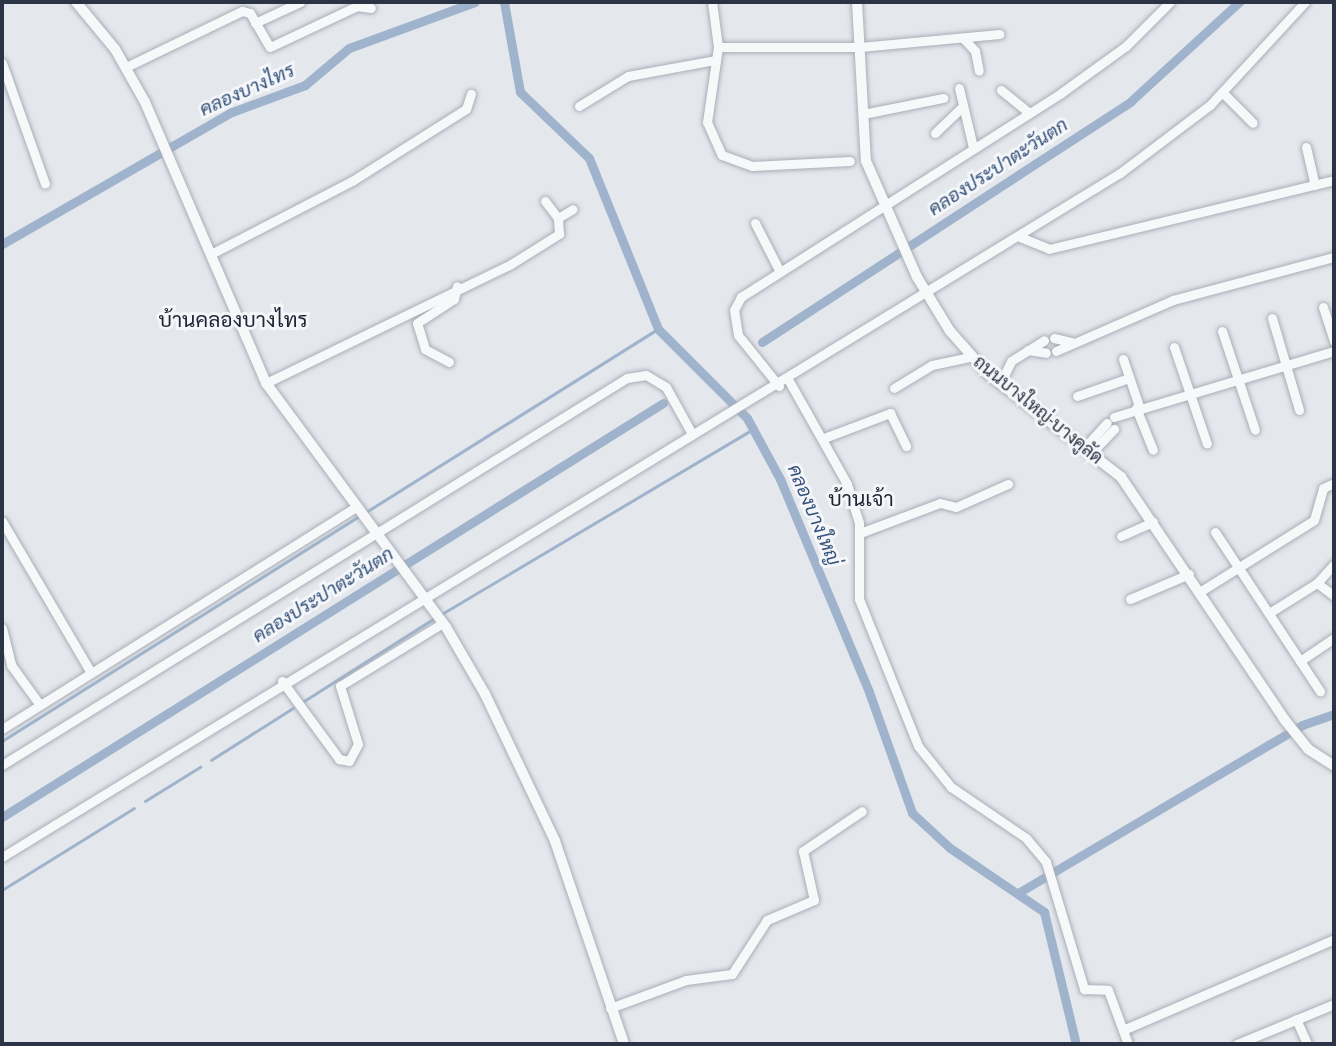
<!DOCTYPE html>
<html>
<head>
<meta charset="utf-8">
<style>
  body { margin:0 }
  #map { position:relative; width:1336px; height:1046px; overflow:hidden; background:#e4e7ec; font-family:"Asap Condensed",Sarabun,sans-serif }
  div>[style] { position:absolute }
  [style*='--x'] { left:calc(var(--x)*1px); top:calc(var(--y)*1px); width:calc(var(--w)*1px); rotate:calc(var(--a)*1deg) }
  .stream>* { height:2.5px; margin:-1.25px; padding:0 1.25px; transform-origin:1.25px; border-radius:1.25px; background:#9fb4cc }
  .canal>* { height:9px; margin:-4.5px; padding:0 4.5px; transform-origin:4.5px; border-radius:4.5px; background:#9fb4cc }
  .roads { filter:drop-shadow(0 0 2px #a9aeb7) drop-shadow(0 0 2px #a9aeb7) }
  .minor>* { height:9px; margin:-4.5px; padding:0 4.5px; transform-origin:4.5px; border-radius:4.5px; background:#f7f8fa }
  .tertiary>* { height:10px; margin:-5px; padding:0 5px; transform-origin:5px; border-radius:5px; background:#f7f8fa }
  span { translate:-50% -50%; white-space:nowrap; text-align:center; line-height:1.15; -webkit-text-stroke:6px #f4f6f9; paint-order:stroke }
  .street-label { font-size:18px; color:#2b3445 }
  .water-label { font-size:19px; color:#34527a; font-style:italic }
  .quarter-label { font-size:21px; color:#1d2536 }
  .frame { position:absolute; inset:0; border:4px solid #2b3445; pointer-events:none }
</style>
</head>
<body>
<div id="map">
  <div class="stream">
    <i style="--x:366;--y:512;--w:345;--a:-32.1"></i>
    <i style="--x:440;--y:615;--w:364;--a:-30.7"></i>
    <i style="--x:304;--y:701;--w:155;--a:-32.4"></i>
    <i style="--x:2;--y:741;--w:424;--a:-32.2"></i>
    <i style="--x:211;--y:760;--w:97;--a:-32.4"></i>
    <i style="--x:145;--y:801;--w:65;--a:-31.7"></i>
    <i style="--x:2;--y:890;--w:155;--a:-31.8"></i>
  </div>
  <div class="canal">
    <i style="--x:504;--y:2;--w:91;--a:79.9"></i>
    <i style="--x:520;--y:92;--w:95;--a:43.7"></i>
    <i style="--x:589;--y:158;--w:184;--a:68"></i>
    <i style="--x:658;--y:329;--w:126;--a:45"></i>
    <i style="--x:747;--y:418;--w:69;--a:61.6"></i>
    <i style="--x:780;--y:479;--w:231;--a:67.3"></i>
    <i style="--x:869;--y:692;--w:128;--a:70.4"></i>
    <i style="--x:912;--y:813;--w:52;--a:42.6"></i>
    <i style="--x:950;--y:848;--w:114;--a:34.2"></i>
    <i style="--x:1044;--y:912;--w:136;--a:76.4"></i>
    <i style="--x:2;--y:244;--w:265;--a:-29.9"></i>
    <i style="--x:232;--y:112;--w:78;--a:-20.3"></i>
    <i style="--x:305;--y:85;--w:57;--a:-40.1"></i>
    <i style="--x:349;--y:48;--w:134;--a:-20.1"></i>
    <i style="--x:762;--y:342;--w:441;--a:-33.1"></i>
    <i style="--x:1131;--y:101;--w:147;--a:-42.5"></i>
    <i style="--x:2;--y:817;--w:780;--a:-32.06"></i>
    <i style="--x:1018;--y:893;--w:330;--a:-30.6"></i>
    <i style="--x:1302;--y:725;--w:34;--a:-19"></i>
  </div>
  <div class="roads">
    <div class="minor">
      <i style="--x:712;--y:2;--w:45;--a:82.4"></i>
      <i style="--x:718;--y:47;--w:76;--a:98.3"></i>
      <i style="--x:707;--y:122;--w:36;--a:66"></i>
      <i style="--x:722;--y:155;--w:32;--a:20"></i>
      <i style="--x:752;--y:166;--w:98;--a:-2.9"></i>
      <i style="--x:255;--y:23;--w:50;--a:-25"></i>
      <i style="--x:963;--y:38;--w:18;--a:47"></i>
      <i style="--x:975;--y:51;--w:20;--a:79"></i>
      <i style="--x:718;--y:47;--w:142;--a:0"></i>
      <i style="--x:860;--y:47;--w:140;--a:-5.3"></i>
      <i style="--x:2;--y:63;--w:128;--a:70.4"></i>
      <i style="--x:126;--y:67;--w:129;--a:-25.8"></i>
      <i style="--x:242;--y:11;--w:8;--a:14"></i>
      <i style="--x:250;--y:13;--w:39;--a:60"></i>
      <i style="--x:270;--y:47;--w:96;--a:-25.2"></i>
      <i style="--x:357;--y:6;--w:14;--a:8"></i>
      <i style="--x:959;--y:88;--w:61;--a:76.7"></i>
      <i style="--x:1001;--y:90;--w:36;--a:39"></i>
      <i style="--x:1223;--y:93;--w:42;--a:45"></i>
      <i style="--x:579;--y:106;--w:57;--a:-31.5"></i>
      <i style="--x:628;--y:76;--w:88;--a:-10.4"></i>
      <i style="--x:863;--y:114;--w:82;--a:-11.3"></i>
      <i style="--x:935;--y:133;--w:35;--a:-44"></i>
      <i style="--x:1306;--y:147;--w:39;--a:77"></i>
      <i style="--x:545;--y:201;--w:21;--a:53"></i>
      <i style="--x:755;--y:223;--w:53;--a:62.9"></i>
      <i style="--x:1020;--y:237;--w:31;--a:22"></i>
      <i style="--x:1049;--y:249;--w:293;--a:-13.6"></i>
      <i style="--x:211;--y:254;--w:159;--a:-27.4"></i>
      <i style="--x:352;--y:181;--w:135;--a:-32.3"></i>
      <i style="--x:466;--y:109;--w:16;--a:-72"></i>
      <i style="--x:1323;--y:307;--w:36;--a:72"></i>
      <i style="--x:1272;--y:318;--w:96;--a:73.6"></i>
      <i style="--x:1222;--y:331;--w:104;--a:71.6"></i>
      <i style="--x:1054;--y:338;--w:18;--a:13"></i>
      <i style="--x:1174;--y:347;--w:102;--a:71.2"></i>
      <i style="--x:1028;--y:350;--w:18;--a:9"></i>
      <i style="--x:1056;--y:351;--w:128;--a:-23.6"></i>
      <i style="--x:1173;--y:300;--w:167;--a:-15"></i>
      <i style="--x:1123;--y:359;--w:50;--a:71.2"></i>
      <i style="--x:449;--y:362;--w:27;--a:-152"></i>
      <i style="--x:425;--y:349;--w:27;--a:-107"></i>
      <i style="--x:417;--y:323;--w:44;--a:-33"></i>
      <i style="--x:454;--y:299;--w:13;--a:-77"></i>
      <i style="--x:789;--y:381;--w:118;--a:60.6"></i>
      <i style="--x:847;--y:484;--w:41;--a:72.9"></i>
      <i style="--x:859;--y:523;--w:76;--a:90"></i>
      <i style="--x:859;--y:599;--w:158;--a:68.1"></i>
      <i style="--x:918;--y:746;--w:53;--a:51.2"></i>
      <i style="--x:951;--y:787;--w:91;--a:34.2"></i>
      <i style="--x:1026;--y:838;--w:31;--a:50"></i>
      <i style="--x:1046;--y:862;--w:133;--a:73.3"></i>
      <i style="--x:1084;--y:989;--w:24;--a:2"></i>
      <i style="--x:1108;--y:990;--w:58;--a:69.7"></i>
      <i style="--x:266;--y:383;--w:272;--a:-25.9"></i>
      <i style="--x:511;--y:264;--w:57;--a:-32"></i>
      <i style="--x:559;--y:234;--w:16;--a:-94"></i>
      <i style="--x:558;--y:218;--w:17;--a:-31"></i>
      <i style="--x:1000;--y:384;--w:25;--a:-64"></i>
      <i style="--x:1011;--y:361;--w:39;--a:-32"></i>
      <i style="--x:779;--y:386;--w:65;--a:-128.8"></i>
      <i style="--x:738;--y:335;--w:25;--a:-99"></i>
      <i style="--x:734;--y:310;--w:15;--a:-62"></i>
      <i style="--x:741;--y:297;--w:379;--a:-32.5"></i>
      <i style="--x:1061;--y:93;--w:80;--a:-35.9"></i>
      <i style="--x:1126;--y:46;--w:62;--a:-45"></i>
      <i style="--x:894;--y:388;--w:44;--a:-31.2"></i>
      <i style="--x:932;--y:365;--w:39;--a:-12"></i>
      <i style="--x:1077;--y:396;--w:55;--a:-19.1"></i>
      <i style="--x:1136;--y:408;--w:45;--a:68"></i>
      <i style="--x:1114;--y:417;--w:230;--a:-16.7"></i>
      <i style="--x:824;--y:438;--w:71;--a:-20.7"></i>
      <i style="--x:890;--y:413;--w:37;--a:64"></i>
      <i style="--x:1086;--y:446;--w:31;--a:-48"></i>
      <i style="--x:1092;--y:452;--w:32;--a:-46"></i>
      <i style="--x:2;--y:521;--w:176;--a:59.6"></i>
      <i style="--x:1215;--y:532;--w:191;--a:56.6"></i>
      <i style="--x:860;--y:533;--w:85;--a:-20.6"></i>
      <i style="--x:940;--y:503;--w:16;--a:14"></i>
      <i style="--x:956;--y:507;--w:57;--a:-23.9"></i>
      <i style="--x:1121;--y:536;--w:35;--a:-24"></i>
      <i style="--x:1317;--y:583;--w:21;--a:37"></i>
      <i style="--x:1201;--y:591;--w:133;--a:-32.1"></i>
      <i style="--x:1314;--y:520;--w:33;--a:-74"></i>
      <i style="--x:1323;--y:488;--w:12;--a:-24"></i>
      <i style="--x:1130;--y:599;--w:64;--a:-23"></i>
      <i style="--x:1269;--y:613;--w:57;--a:-32"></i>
      <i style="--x:1317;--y:583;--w:25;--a:-48"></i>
      <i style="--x:2;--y:628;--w:38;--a:76"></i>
      <i style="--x:11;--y:665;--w:49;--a:54.1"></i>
      <i style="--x:1300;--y:661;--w:41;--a:-34.1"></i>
      <i style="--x:282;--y:681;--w:97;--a:53.8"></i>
      <i style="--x:339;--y:759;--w:10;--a:11"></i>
      <i style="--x:349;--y:761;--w:19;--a:-62"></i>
      <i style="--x:358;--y:744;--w:61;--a:-107.2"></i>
      <i style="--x:340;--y:686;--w:121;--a:-31.5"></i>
      <i style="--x:2;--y:729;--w:418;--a:-32.1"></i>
      <i style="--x:2;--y:765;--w:735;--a:-31.77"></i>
      <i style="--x:627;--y:378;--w:19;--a:-9"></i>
      <i style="--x:646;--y:375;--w:23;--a:31"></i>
      <i style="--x:666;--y:387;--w:54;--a:61"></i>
      <i style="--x:2;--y:857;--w:1311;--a:-31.46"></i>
      <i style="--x:1120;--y:173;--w:113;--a:-37.1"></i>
      <i style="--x:1210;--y:105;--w:140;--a:-47.3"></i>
      <i style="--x:610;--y:1008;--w:81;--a:-20.2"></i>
      <i style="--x:686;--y:980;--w:46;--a:-7.4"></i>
      <i style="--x:732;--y:974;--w:64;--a:-57.1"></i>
      <i style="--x:767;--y:920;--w:51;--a:-23.1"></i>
      <i style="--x:814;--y:900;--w:50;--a:-102.7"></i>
      <i style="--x:803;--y:851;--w:71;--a:-34.1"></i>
      <i style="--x:1296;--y:1019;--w:27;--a:66"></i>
      <i style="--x:1123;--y:1030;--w:230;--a:-23.3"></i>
      <i style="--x:1237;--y:1044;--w:105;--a:-22.4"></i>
    </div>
    <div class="tertiary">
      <i style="--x:76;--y:2;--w:61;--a:50.3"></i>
      <i style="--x:115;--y:49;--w:61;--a:60.5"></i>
      <i style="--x:145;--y:102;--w:306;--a:66.7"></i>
      <i style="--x:266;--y:383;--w:303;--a:53.6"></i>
      <i style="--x:446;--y:627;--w:78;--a:59.8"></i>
      <i style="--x:485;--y:694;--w:163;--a:64.5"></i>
      <i style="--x:555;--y:841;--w:214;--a:71.2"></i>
      <i style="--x:857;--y:2;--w:159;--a:86.8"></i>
      <i style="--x:866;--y:161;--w:127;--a:66.3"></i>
      <i style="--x:917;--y:277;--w:63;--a:58.6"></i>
      <i style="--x:950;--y:331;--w:56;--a:48.6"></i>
      <i style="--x:987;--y:373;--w:170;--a:37.8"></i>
      <i style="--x:1121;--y:477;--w:292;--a:56"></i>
      <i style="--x:1284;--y:719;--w:38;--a:51"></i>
      <i style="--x:1308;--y:749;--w:31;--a:33"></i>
    </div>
  </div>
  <div class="street-label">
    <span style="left:1038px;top:410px;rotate:39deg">ถนนบางใหญ่-บางคูลัด</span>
  </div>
  <div class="water-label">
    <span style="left:247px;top:90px;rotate:-24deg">คลองบางไทร</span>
    <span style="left:998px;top:167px;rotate:-33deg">คลองประปาตะวันตก</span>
    <span style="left:814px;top:515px;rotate:67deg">คลองบางใหญ่</span>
    <span style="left:323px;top:595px;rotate:-32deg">คลองประปาตะวันตก</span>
  </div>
  <div class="quarter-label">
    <span style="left:233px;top:319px">บ้านคลองบางไทร</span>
    <span style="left:861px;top:498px">บ้านเจ้า</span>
  </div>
  <div class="frame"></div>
</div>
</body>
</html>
